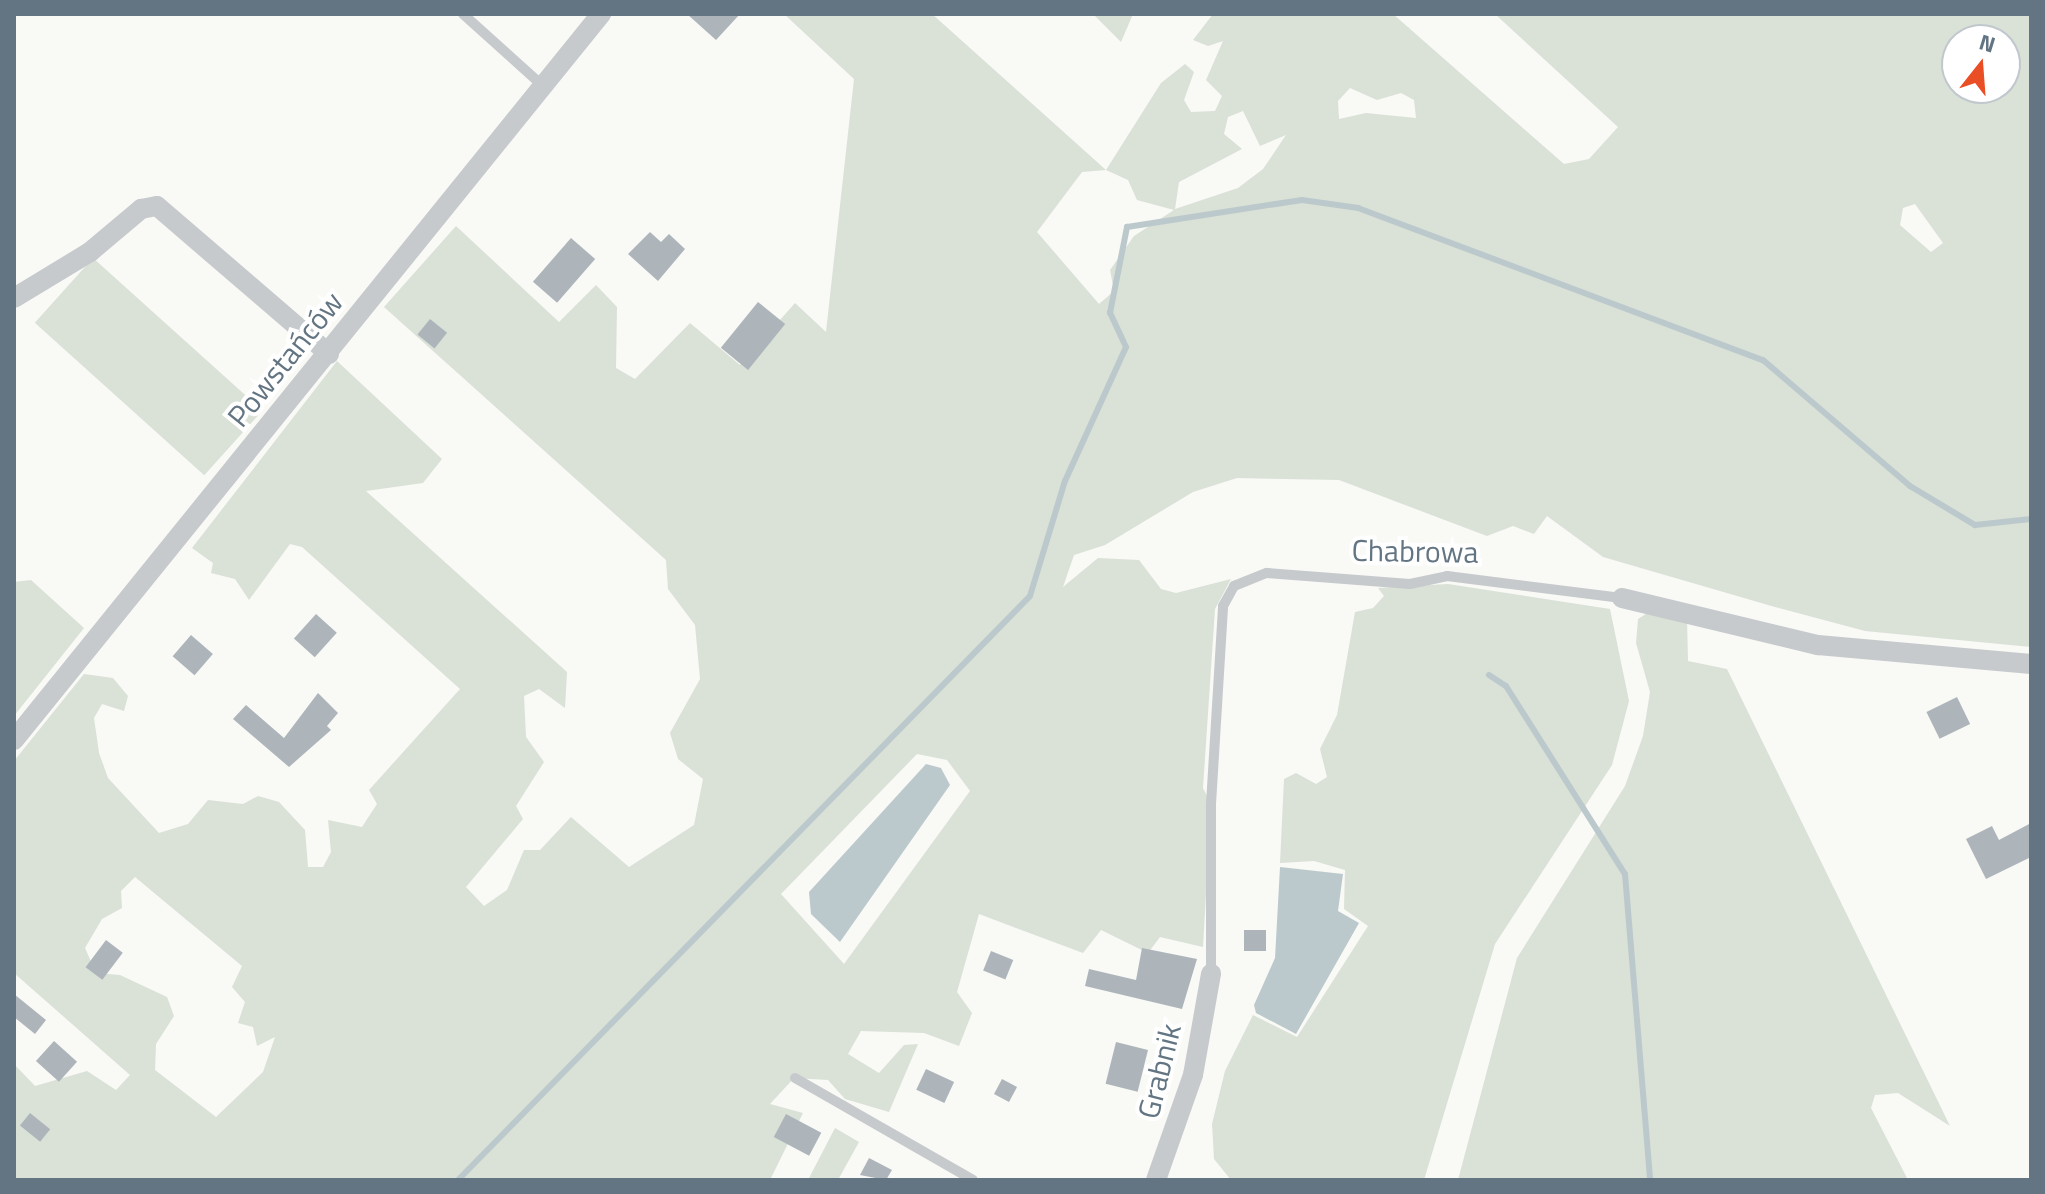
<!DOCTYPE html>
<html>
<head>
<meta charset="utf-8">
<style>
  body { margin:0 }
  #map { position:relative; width:2045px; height:1194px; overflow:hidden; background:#f9f9f6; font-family:"Titillium Web",sans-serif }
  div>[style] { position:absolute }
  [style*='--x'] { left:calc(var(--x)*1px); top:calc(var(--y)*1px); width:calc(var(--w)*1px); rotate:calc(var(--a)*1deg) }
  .green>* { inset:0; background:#dae1d7; transform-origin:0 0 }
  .water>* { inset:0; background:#bcc9cc }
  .stream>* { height:6px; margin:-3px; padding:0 3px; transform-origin:3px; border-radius:3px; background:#bcc9cc }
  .building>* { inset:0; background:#adb5bb; transform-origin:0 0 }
  .service>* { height:10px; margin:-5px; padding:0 5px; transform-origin:5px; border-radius:5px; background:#c6cacd }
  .minor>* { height:20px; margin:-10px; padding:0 10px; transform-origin:10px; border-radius:10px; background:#c6cacd }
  span { translate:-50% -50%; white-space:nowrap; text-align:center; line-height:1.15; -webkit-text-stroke:8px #fff; paint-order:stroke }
  .street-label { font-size:30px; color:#637582 }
  .frame { position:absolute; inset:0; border:16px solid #637582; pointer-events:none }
  .north { position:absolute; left:1941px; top:24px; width:80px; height:80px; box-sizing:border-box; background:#fff; border:2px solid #c1c8cd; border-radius:50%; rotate:17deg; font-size:22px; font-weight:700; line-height:32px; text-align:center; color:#637582 }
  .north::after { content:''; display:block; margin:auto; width:28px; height:36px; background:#e94e25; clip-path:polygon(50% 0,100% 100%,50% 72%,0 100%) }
</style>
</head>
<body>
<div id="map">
  <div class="green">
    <i style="clip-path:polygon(evenodd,784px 14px,932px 14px,1106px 170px,1161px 83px,1185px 64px,1194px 72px,1184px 100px,1191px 112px,1215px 111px,1222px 96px,1206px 80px,1223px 41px,1208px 46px,1193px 40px,1213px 14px,1393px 14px,1564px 164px,1589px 159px,1618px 127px,1495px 14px,2031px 14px,2031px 647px,1865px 631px,1775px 607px,1603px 557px,1547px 516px,1534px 534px,1513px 526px,1487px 536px,1339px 480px,1237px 478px,1193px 492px,1105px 545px,1074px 555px,1063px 587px,1098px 558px,1139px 560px,1161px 589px,1176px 593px,1231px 579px,1215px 609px,1203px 788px,1211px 804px,1203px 947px,1160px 937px,1148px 953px,1101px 930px,1083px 953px,979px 914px,957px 992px,972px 1013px,959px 1046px,924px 1033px,861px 1031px,848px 1054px,879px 1073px,904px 1045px,918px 1044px,889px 1112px,845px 1099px,828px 1080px,794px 1078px,770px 1104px,803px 1113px,770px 1180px,14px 1180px,14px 1064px,35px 1086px,87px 1071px,116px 1090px,130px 1075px,14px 973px,14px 761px,84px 674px,113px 678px,128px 696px,124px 711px,102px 704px,94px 718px,99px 753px,108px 778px,159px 833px,188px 824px,208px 800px,243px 804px,258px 796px,279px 802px,305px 830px,308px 867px,323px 867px,331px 852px,328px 820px,362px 827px,377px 804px,369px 790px,460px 689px,302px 547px,290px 544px,249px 600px,235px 579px,211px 573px,213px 563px,192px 548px,337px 361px,442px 459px,423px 483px,366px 491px,567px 672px,565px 708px,539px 689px,524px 696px,526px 737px,544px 762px,516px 806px,523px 819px,466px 887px,484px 906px,507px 890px,524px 850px,540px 850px,571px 817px,629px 867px,694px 825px,703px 779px,678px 759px,670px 733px,700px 679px,695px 625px,668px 589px,666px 560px,384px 307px,456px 226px,559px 322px,596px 285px,617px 307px,616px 368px,635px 379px,690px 323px,740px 365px,795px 303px,826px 332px,854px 79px,784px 14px,1957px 40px,2005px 40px,2005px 88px,1957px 88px,1957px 40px,784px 14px,1350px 88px,1377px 100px,1401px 93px,1414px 100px,1416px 118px,1366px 113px,1339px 119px,1338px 101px,1350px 88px,784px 14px,1243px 111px,1260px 146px,1286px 135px,1263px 169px,1238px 188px,1175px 209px,1179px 182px,1242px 149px,1224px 134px,1228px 117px,1243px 111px,784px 14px,1106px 170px,1128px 180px,1137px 200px,1174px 210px,1134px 236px,1110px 270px,1114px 291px,1099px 304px,1037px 232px,1082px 172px,1106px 170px,784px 14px,1915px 204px,1943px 243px,1931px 252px,1900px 225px,1903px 208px,1915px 204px,784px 14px,917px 754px,947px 760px,970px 791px,844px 964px,781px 894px,917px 754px,784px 14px,135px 877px,242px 966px,232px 987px,245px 1002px,238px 1023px,253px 1027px,257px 1046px,275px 1037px,263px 1072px,216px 1117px,155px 1070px,156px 1044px,174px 1016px,167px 997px,120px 975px,96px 973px,85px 948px,102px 919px,122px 908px,121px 891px,135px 877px)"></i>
    <i style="clip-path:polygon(1093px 14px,1133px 14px,1121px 42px)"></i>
    <i style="left:93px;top:258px;width:228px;height:87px;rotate:42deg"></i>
    <i style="clip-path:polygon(31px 580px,84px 628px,14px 716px,14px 582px)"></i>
    <i style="clip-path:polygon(1448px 584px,1610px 609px,1629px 701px,1612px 765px,1495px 944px,1424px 1180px,1231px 1180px,1214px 1159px,1212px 1124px,1225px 1071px,1253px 1015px,1297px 1037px,1368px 926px,1344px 909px,1345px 870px,1314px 861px,1280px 863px,1284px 779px,1296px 773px,1316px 784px,1327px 777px,1320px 749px,1337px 715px,1355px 612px,1373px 608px,1384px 596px,1378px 588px)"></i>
    <i style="clip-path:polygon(1649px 612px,1687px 620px,1688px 661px,1727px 669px,1950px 1126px,1898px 1093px,1875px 1095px,1871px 1108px,1908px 1180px,1458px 1180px,1517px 958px,1625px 786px,1643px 736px,1650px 692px,1636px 643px,1638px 619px)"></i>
    <i style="clip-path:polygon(835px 1128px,859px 1142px,838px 1180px,808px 1180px)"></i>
  </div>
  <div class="water">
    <i style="clip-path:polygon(926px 764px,941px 768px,950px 785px,840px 942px,811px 914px,809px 892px)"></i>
    <i style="clip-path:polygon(1280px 867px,1343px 874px,1338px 911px,1359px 923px,1296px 1034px,1256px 1013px,1254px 1005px,1275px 958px)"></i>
  </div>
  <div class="stream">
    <i style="--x:1489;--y:675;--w:20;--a:33"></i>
    <i style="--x:1506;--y:686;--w:222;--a:57.7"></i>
    <i style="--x:1625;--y:874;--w:307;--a:85.3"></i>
    <i style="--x:458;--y:1180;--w:817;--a:-45.59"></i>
    <i style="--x:1030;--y:596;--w:120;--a:-73.1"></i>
    <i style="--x:1065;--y:481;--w:147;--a:-65.5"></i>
    <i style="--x:1126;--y:347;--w:38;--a:-115"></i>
    <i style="--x:1110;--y:313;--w:88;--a:-78.8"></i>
    <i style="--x:1127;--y:227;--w:177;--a:-8.8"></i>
    <i style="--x:1302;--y:200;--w:57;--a:8.1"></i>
    <i style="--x:1358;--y:208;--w:433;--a:20.6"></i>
    <i style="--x:1763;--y:360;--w:194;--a:40.6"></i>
    <i style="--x:1910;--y:486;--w:76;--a:31"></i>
    <i style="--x:1975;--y:525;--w:56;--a:-6.1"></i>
  </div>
  <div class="building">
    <i style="clip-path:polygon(687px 14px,740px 14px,716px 40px)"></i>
    <i style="clip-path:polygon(650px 232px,661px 242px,669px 234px,685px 249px,658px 281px,628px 254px)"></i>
    <i style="left:571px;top:238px;width:32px;height:58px;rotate:41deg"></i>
    <i style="left:758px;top:302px;width:35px;height:59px;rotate:39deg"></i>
    <i style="left:430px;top:319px;width:22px;height:20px;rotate:39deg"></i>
    <i style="left:316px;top:614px;width:28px;height:33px;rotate:42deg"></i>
    <i style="left:191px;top:635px;width:29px;height:28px;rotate:41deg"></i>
    <i style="clip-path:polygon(318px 693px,338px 713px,327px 726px,331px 730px,289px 767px,233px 719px,246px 705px,284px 738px)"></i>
    <i style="left:1957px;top:697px;width:30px;height:34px;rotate:64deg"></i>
    <i style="clip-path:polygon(2031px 823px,2031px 857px,1986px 879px,1966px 839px,1992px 826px,1999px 840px)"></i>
    <i style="left:1244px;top:930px;width:22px;height:21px"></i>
    <i style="left:106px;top:940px;width:21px;height:34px;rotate:37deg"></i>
    <i style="clip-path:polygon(1142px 948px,1197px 959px,1182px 1009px,1085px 986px,1089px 969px,1136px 980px)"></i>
    <i style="left:991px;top:951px;width:24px;height:21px;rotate:22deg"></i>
    <i style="clip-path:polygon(14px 994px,46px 1020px,35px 1034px,14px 1017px)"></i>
    <i style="left:54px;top:1041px;width:31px;height:27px;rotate:42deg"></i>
    <i style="left:1116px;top:1042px;width:33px;height:43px;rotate:14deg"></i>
    <i style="left:926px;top:1069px;width:31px;height:23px;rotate:25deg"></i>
    <i style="left:1002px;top:1079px;width:17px;height:17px;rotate:28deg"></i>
    <i style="left:30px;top:1113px;width:26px;height:16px;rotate:39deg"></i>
    <i style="left:786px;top:1114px;width:40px;height:26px;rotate:28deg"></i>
    <i style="clip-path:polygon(869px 1158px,892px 1170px,886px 1180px,860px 1175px)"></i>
  </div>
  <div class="service">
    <i style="--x:463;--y:14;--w:108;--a:42"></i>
    <i style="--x:1211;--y:974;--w:170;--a:-90"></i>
    <i style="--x:1211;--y:804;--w:198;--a:-86.5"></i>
    <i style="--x:1223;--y:606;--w:23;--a:-61"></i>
    <i style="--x:1234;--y:586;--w:35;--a:-22"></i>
    <i style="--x:1267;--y:573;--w:143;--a:4.4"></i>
    <i style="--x:1410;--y:584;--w:38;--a:-12"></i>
    <i style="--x:1447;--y:576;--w:176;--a:7.2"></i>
    <i style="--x:795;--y:1078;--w:205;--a:29.8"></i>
  </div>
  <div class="minor">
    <i style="--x:14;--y:298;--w:89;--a:-31.2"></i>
    <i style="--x:90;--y:252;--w:67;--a:-40.1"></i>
    <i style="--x:141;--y:209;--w:16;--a:-11"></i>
    <i style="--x:157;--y:206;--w:227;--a:40.7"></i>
    <i style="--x:1622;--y:598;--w:202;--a:13.5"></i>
    <i style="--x:1818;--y:645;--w:214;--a:5.1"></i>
    <i style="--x:14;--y:740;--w:934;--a:-51.04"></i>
    <i style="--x:1156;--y:1180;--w:111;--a:-70.6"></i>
    <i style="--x:1193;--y:1075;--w:103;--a:-79.9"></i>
  </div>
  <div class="street-label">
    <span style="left:285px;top:359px;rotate:-51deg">Powstańców</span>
    <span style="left:1415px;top:551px;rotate:1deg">Chabrowa</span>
    <span style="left:1159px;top:1071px;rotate:-76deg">Grabnik</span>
  </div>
  <div class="frame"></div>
  <div class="north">N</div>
</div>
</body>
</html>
